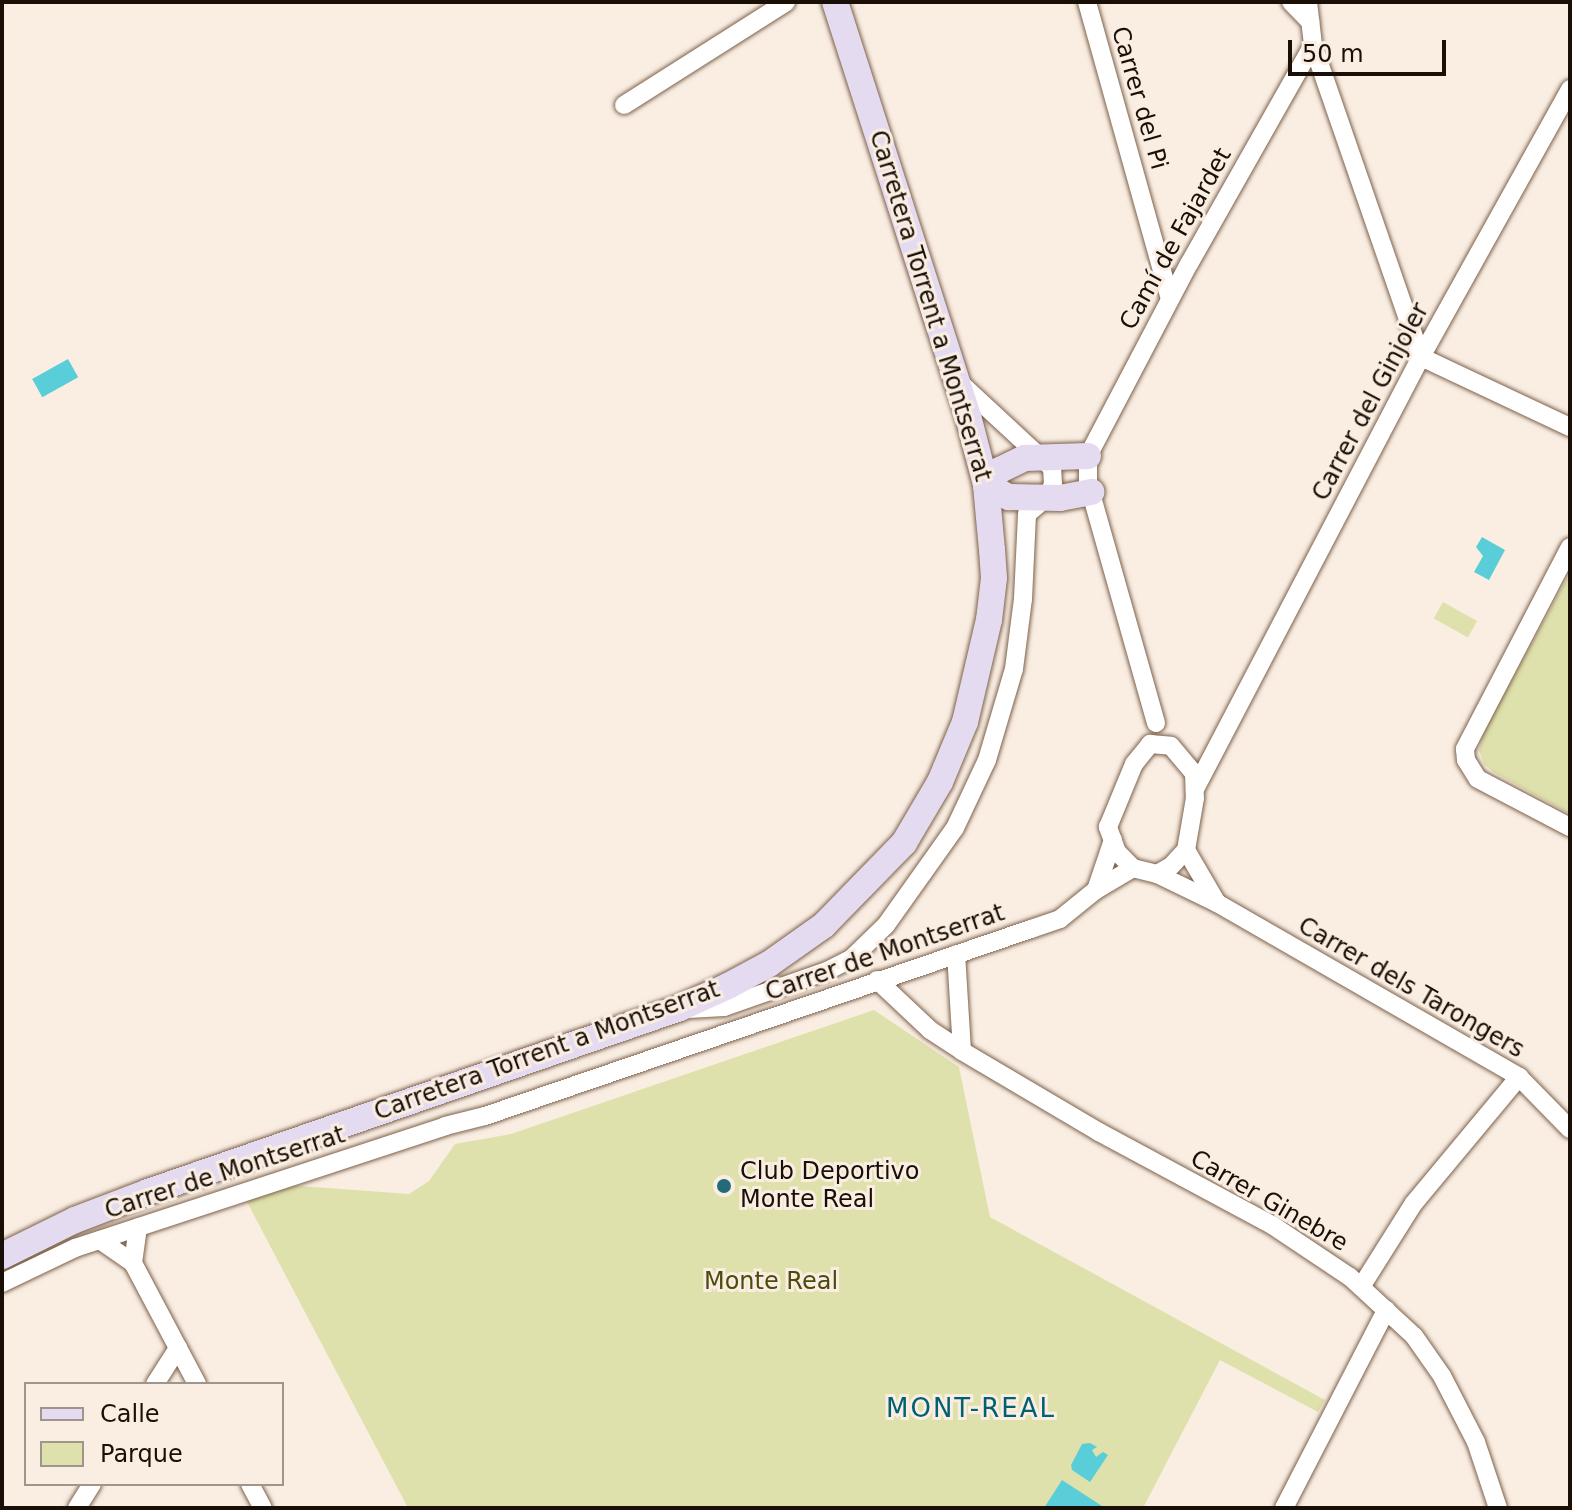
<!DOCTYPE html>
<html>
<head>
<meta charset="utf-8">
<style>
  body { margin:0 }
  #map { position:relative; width:1572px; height:1510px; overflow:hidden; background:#faeee3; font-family:"DejaVu Sans",sans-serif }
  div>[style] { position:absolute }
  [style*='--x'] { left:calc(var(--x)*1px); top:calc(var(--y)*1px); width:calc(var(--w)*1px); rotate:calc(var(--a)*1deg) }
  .green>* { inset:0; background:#dee1ac; transform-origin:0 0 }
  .water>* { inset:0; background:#59ced9; transform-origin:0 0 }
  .roads { filter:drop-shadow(0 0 2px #7d614a) drop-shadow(0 0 2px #7d614a) }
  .minor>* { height:18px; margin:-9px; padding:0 9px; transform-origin:9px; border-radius:9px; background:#fff }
  .secondary>* { height:26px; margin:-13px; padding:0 13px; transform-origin:13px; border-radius:13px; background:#e5dbf0 }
  .dots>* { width:22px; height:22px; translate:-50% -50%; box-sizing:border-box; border:4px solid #faeee3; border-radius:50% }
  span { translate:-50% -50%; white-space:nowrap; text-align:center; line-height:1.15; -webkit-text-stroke:6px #faeee3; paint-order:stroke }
  .street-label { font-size:24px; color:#1a0f06 }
  .poi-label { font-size:24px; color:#1a0f06 }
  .left { translate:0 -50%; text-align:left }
  .park-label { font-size:24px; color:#4b4c0c }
  .neighbourhood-label { font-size:26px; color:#006271; letter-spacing:2px }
  .frame { position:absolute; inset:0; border:4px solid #1a0f06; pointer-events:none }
  .legend { position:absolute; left:24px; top:1382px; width:260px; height:104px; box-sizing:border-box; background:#faeee3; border:2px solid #a0958b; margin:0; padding:10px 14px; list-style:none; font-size:24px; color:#1a0f06 }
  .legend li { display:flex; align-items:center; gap:16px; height:40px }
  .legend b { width:40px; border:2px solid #a0958b }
  .scale { position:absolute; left:1288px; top:40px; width:158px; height:36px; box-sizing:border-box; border:4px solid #1a0f06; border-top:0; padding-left:10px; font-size:24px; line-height:28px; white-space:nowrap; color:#1a0f06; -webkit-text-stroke:6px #faeee3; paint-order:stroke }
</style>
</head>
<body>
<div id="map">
  <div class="green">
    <i style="clip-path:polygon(1570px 573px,1570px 814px,1493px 772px,1484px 764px,1479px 750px,1483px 733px)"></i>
    <i style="left:1443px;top:602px;width:39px;height:19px;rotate:29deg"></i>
    <i style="clip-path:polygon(874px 1010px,959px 1067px,990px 1217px,1325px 1400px,1318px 1412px,1220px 1360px,1143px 1508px,408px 1508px,247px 1202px,259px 1183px,409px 1194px,429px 1181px,455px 1144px,511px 1134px)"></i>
  </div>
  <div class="water">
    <i style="left:68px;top:359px;width:21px;height:41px;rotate:61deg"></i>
    <i style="clip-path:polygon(1482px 537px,1505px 550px,1489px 580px,1474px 572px,1483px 556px,1476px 547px)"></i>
    <i style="clip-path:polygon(1090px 1443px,1097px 1447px,1092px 1450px,1096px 1457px,1103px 1452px,1108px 1455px,1090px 1482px,1072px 1470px,1071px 1465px,1082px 1444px)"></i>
    <i style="clip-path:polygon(1062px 1480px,1102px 1506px,1101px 1508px,1044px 1508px)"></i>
  </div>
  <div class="roads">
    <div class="minor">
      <i style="--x:1087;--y:2;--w:308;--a:74.4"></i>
      <i style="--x:1291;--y:2;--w:28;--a:46"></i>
      <i style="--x:1313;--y:45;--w:330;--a:70.9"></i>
      <i style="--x:1421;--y:357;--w:165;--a:25.2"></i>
      <i style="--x:624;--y:105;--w:192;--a:-32.4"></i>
      <i style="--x:1570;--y:547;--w:228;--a:117.5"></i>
      <i style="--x:1465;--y:749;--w:11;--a:85"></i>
      <i style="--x:1466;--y:760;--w:22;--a:58"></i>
      <i style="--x:1478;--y:779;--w:104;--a:27.6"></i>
      <i style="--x:1156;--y:723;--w:249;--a:-105.8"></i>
      <i style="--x:1088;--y:483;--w:27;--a:-90"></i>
      <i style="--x:1088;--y:456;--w:217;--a:-62.3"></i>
      <i style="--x:1189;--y:264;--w:252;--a:-60.5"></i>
      <i style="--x:1313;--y:45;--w:43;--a:-96.6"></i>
      <i style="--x:1150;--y:744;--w:21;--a:5"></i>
      <i style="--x:1171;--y:746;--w:35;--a:50"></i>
      <i style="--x:1194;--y:773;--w:25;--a:88"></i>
      <i style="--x:1195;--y:798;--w:53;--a:99.8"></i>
      <i style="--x:1186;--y:850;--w:22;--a:133"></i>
      <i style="--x:1171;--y:866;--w:16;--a:150"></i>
      <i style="--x:1157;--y:874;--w:25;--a:-166"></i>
      <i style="--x:1133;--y:868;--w:23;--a:-135"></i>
      <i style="--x:1117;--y:852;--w:27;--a:-110"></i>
      <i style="--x:1108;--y:827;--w:68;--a:-67.6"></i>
      <i style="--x:1134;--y:764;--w:26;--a:-51"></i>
      <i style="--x:1195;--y:789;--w:488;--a:-62.4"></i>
      <i style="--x:1421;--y:357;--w:307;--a:-60.9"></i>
      <i style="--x:1113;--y:840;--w:53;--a:108.8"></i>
      <i style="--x:1096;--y:890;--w:43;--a:-30.7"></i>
      <i style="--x:1157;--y:874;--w:67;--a:25.8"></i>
      <i style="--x:1217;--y:903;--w:61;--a:-120.3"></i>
      <i style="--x:1217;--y:903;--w:349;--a:29.9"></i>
      <i style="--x:1519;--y:1077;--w:73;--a:45.6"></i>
      <i style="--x:877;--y:980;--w:73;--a:43.3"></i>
      <i style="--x:930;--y:1030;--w:38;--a:33"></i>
      <i style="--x:962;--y:1051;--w:97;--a:-93.5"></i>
      <i style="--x:688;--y:1009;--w:36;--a:-3"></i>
      <i style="--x:724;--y:1007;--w:109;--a:-19.3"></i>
      <i style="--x:827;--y:971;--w:28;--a:-27"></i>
      <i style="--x:852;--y:958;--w:47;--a:-44.1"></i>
      <i style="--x:886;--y:925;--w:119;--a:-54.6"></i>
      <i style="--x:955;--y:828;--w:75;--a:-64.8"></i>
      <i style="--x:987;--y:760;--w:95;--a:-73.5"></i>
      <i style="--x:1014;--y:669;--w:71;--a:-82.7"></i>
      <i style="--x:1023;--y:599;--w:85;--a:-87.3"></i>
      <i style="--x:1027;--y:514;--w:25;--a:-40"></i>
      <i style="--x:1046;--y:498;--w:15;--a:-62"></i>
      <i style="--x:1053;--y:485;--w:17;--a:-93"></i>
      <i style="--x:1052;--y:468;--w:129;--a:-137.2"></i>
      <i style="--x:962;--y:1051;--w:159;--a:30.6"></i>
      <i style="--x:1099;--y:1132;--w:196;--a:28.3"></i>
      <i style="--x:1272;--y:1225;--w:94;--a:33.7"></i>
      <i style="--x:1350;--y:1277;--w:87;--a:42.7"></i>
      <i style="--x:1414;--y:1336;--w:49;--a:55"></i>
      <i style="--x:1442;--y:1376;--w:74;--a:62.7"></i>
      <i style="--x:1476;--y:1442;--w:70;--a:71.6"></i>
      <i style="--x:100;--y:1240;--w:40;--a:34.9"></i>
      <i style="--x:133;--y:1263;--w:36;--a:-82"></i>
      <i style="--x:133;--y:1263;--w:137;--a:62.1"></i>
      <i style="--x:2;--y:1283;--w:81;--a:-25.6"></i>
      <i style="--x:75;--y:1248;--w:390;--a:-18.2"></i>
      <i style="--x:445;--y:1126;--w:41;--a:-14"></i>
      <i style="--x:485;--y:1116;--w:577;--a:-18.91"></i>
      <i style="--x:1031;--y:929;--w:31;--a:-19"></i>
      <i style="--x:1060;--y:919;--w:46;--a:-38.9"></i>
      <i style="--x:1361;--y:1287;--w:99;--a:-57.8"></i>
      <i style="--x:1414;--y:1203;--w:164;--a:-50.2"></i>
      <i style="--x:155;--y:1384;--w:43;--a:-57.4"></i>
      <i style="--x:250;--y:1484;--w:27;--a:62"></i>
      <i style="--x:77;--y:1508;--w:28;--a:-58"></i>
      <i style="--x:1284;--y:1508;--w:223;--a:-62.7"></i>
    </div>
    <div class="secondary">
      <i style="--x:986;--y:485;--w:21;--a:-47"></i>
      <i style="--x:1000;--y:470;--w:28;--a:-26"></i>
      <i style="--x:1025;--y:458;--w:63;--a:-1.8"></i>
      <i style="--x:986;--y:485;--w:26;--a:28"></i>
      <i style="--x:1009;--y:497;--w:51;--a:1.1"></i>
      <i style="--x:1060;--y:498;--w:32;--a:-11"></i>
      <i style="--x:2;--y:1256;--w:81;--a:-26.3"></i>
      <i style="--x:75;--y:1220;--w:78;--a:-21"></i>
      <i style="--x:148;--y:1192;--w:563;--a:-19.08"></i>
      <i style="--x:680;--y:1008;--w:53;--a:-24.6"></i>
      <i style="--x:728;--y:986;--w:47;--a:-28.2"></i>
      <i style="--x:769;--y:964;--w:67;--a:-35.3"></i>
      <i style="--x:824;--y:925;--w:115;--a:-45.7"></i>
      <i style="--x:904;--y:843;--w:71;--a:-59.5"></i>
      <i style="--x:940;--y:782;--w:65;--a:-67.4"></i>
      <i style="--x:965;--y:722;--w:105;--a:-76.8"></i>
      <i style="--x:989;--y:620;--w:42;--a:-83.2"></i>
      <i style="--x:994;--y:578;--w:28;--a:-94"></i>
      <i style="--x:992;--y:550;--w:65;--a:-95.3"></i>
      <i style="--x:986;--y:485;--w:71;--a:-104.6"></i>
      <i style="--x:968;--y:416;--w:435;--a:-107.8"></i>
    </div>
  </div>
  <div class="dots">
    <i style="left:724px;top:1186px;background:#246b79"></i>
  </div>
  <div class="street-label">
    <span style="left:1139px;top:98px;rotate:74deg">Carrer del Pi</span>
    <span style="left:1176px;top:239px;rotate:-61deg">Camí de Fajardet</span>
    <span style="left:930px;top:306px;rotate:73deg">Carretera Torrent a Montserrat</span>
    <span style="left:1371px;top:402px;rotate:-62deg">Carrer del Ginjoler</span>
    <span style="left:885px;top:953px;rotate:-19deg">Carrer de Montserrat</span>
    <span style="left:1411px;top:988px;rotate:30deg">Carrer dels Tarongers</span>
    <span style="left:547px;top:1051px;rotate:-20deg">Carretera Torrent a Montserrat</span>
    <span style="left:225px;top:1173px;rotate:-18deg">Carrer de Montserrat</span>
    <span style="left:1269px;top:1201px;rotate:30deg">Carrer Ginebre</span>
  </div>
  <div class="poi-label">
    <span class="left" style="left:740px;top:1186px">Club Deportivo<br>Monte Real</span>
  </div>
  <div class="park-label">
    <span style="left:771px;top:1282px">Monte Real</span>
  </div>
  <div class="neighbourhood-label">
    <span style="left:971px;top:1409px">MONT-REAL</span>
  </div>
  <div class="frame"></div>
  <ul class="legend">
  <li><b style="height:10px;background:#e5dbf0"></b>Calle</li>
  <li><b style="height:22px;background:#dee1ac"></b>Parque</li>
  </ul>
  <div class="scale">50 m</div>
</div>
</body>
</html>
